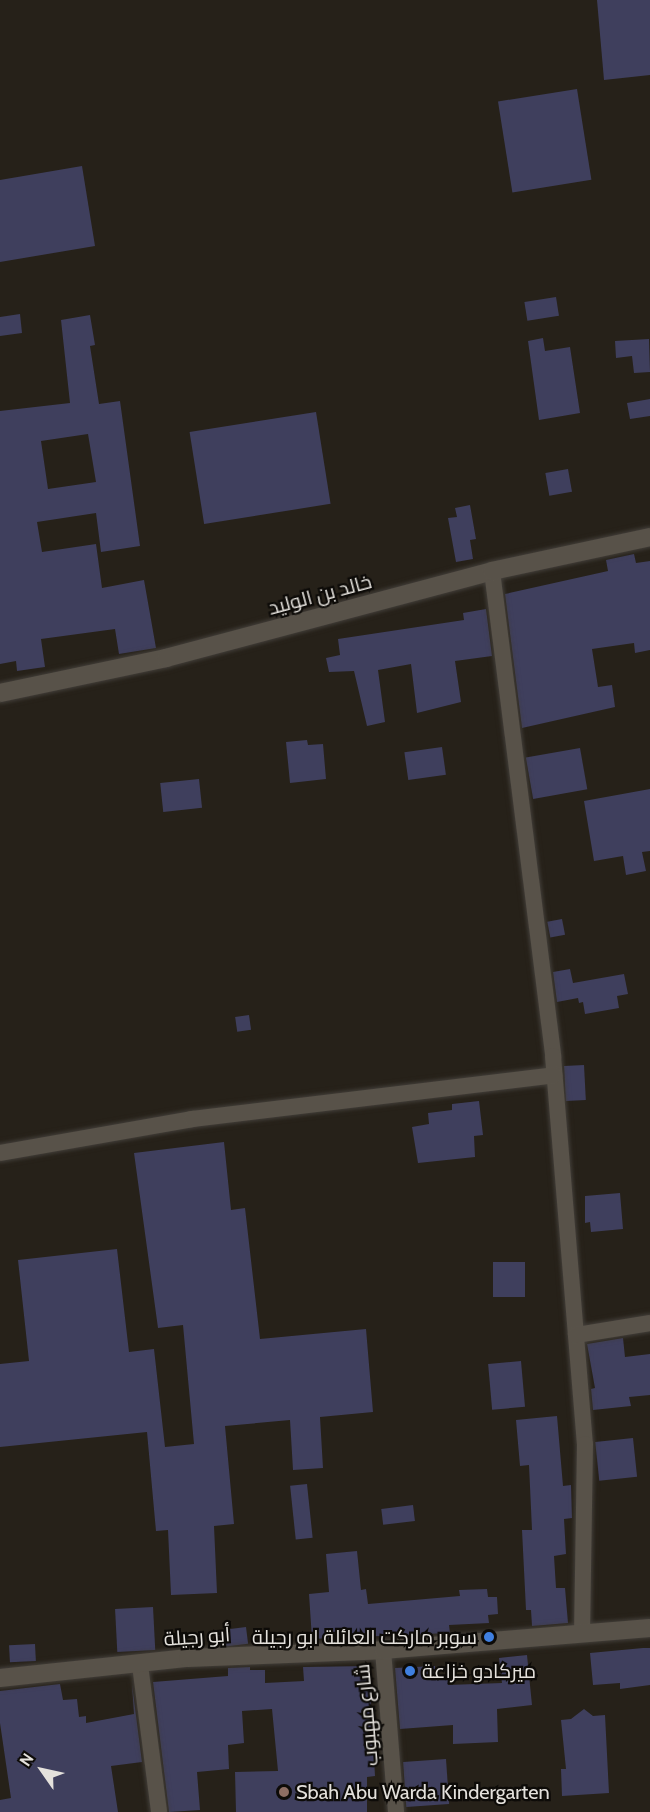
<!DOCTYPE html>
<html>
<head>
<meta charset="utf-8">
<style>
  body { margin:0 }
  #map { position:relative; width:650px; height:1812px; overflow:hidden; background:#262119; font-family:Cabin,Cairo,sans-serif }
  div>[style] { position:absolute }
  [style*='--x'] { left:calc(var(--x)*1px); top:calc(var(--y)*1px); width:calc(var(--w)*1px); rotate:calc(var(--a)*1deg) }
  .building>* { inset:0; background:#3f3f5d; transform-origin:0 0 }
  .roads { filter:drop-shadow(0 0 2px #423e39) drop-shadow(0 0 2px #423e39) }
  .street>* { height:16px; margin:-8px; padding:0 8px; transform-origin:8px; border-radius:8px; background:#585249 }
  .secondary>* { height:18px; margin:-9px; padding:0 9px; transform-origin:9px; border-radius:9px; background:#585249 }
  .dots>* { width:16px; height:16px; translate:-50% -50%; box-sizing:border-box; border:3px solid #0d0b08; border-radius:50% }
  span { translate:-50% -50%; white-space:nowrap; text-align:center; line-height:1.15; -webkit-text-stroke:4.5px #0d0b08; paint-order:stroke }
  .street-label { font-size:20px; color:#e4e1dc }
  .poi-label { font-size:20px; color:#e4e1dc }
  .right { translate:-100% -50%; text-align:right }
  .left { translate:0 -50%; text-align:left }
  .north { position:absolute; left:12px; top:1740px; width:60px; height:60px; -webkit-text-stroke:4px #0d0b08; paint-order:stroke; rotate:304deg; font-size:16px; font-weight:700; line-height:24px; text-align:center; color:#e4e1dc }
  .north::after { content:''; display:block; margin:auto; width:21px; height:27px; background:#e4e1dc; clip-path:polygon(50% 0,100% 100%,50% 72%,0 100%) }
</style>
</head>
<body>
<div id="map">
  <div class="building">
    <i style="clip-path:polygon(597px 0,650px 0,650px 75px,604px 80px)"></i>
    <i style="left:577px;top:89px;width:92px;height:80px;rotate:81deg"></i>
    <i style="clip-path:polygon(82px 166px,95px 246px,0 262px,0 180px)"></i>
    <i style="left:556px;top:297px;width:19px;height:32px;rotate:81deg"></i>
    <i style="clip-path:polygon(20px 314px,22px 333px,0 336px,0 317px)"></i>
    <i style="clip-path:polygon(evenodd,90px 315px,95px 345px,90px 346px,99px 404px,120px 401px,140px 546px,101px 552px,96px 513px,37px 522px,42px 552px,96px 544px,102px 588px,144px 580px,156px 648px,119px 654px,115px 629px,41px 639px,45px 667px,17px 671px,16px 661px,0 664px,0 411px,70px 403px,61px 320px,90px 315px,88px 434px,96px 482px,48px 489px,41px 441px,88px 434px)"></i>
    <i style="clip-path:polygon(543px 338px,545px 351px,570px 347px,580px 413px,539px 420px,528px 341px)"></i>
    <i style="clip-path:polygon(649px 339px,650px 372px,634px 373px,632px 356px,616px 358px,615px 341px)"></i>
    <i style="clip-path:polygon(650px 399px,650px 416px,630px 419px,627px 403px)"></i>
    <i style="left:316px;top:412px;width:93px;height:128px;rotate:81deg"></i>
    <i style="left:568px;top:469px;width:23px;height:23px;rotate:80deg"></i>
    <i style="clip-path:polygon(470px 505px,476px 539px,470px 540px,473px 559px,456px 562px,448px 518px,457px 517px,455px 508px)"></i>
    <i style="clip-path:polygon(634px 554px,636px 563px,650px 561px,650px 650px,635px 653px,634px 643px,592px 649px,598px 687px,612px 685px,615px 707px,522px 728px,505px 594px,608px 571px,606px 560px)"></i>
    <i style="clip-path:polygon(486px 609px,492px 656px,455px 661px,461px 702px,417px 713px,411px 664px,378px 670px,385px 722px,367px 726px,354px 671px,329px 672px,326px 658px,340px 655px,338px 639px,464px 620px,463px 613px)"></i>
    <i style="clip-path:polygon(307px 740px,308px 745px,323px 744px,326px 779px,290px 783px,286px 742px)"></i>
    <i style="left:442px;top:747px;width:28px;height:38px;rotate:82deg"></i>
    <i style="left:580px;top:748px;width:42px;height:55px;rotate:80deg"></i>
    <i style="left:199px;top:779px;width:29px;height:39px;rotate:84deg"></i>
    <i style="clip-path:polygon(650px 789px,650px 851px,642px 852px,646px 871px,626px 875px,623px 856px,594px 861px,584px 801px)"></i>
    <i style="left:562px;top:919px;width:16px;height:15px;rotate:79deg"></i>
    <i style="clip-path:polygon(570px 969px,573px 983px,624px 974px,628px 994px,617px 996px,619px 1008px,585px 1014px,583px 1002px,579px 1003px,578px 998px,557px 1002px,553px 972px)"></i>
    <i style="left:249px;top:1015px;width:15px;height:14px;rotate:82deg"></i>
    <i style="left:584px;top:1065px;width:35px;height:20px;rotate:87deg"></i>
    <i style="clip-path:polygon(479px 1101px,483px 1135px,474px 1136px,475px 1157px,418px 1163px,412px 1127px,429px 1124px,428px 1113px,452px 1110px,452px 1104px)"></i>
    <i style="clip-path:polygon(224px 1142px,231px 1210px,245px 1208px,260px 1339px,366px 1329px,373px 1412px,320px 1417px,323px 1468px,293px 1470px,290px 1420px,225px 1426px,234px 1524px,214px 1526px,217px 1593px,171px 1595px,168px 1530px,156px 1531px,147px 1432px,0 1447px,0 1364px,29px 1361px,18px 1260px,117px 1249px,129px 1352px,154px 1349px,165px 1447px,194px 1444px,183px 1325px,158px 1328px,134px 1153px)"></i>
    <i style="clip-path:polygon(620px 1193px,623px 1229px,591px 1232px,590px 1222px,585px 1223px,585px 1196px)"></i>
    <i style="left:493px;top:1262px;width:32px;height:35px"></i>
    <i style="clip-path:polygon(623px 1338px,625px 1357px,650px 1354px,650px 1395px,629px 1397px,631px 1406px,593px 1410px,591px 1389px,595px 1388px,587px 1344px)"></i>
    <i style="left:521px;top:1361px;width:46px;height:33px;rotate:85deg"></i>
    <i style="clip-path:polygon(557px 1416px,563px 1486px,571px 1485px,572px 1518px,564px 1519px,566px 1554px,554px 1556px,556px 1588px,565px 1588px,568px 1623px,532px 1626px,531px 1610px,526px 1610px,522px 1530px,532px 1530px,529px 1465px,520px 1466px,516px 1420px)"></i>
    <i style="left:633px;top:1438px;width:39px;height:38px;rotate:84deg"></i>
    <i style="left:307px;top:1484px;width:54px;height:17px;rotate:84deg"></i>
    <i style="left:413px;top:1505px;width:16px;height:32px;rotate:83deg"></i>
    <i style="clip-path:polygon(357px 1551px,361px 1590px,366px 1589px,368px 1604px,460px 1596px,459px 1590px,487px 1589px,488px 1597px,497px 1597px,498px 1614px,488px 1615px,489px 1623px,449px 1625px,450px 1633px,312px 1639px,309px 1594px,329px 1592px,326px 1554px)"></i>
    <i style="left:153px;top:1607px;width:43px;height:38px;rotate:87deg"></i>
    <i style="left:246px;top:1627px;width:17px;height:28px;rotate:83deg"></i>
    <i style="left:35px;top:1644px;width:17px;height:26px;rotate:87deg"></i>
    <i style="clip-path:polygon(643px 1648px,650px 1648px,650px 1685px,620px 1689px,620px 1683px,593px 1685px,590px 1653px)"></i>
    <i style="clip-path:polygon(527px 1655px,532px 1705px,497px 1709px,498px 1742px,453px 1744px,453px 1725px,400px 1729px,395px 1668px,435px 1666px,435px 1677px,448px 1676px,448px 1685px,502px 1683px,499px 1658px)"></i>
    <i style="clip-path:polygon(369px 1666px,375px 1776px,367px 1777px,367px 1812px,236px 1812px,235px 1772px,278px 1771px,272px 1709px,242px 1711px,244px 1743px,228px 1745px,229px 1769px,197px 1772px,200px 1810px,169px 1812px,153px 1682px,228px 1676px,228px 1668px,250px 1667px,250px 1670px,265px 1670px,265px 1683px,304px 1681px,303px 1667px)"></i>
    <i style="clip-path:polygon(60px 1684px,63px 1700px,77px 1699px,79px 1717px,86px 1716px,86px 1723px,134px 1714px,132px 1684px,142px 1762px,111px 1766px,118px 1812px,0 1812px,0 1800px,11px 1798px,0 1723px,0 1691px)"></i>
    <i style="clip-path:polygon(584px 1709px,593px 1716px,605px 1715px,609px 1793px,562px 1796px,561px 1769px,566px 1769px,561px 1720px,571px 1719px)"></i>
    <i style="left:446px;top:1759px;width:45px;height:43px;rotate:86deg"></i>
  </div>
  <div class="roads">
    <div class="street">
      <i style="--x:492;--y:571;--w:489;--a:82.8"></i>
      <i style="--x:553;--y:1056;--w:389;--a:85.3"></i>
      <i style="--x:585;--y:1444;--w:188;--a:90.9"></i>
      <i style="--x:0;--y:1153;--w:195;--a:-10"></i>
      <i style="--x:192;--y:1119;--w:365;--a:-6.9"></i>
      <i style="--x:576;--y:1335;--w:75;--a:-9.2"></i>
      <i style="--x:383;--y:1650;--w:163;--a:85.4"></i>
      <i style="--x:140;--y:1665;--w:148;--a:82.6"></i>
    </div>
    <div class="secondary">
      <i style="--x:0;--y:693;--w:170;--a:-11.9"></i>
      <i style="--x:166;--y:658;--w:337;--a:-14.9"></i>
      <i style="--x:492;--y:571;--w:162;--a:-12.1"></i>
      <i style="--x:0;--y:1678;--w:189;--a:-6.1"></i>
      <i style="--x:188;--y:1658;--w:195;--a:-2.3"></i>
      <i style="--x:383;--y:1650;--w:268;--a:-4.7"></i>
    </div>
  </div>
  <div class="dots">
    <i style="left:489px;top:1637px;background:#3f7fe0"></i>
    <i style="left:410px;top:1671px;background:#3f7fe0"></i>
    <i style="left:284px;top:1792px;background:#8d6e63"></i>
  </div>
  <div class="street-label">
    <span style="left:320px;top:595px;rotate:-15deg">خالد بن الوليد</span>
    <span style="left:197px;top:1637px;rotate:-4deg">أبو رجيلة</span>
    <span style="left:367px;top:1715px;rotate:-95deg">شارع مهبوب</span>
  </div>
  <div class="poi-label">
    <span class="right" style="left:477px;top:1637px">سوبر ماركت العائلة ابو رجيلة</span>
    <span class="left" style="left:422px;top:1671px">ميركادو خزاعة</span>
    <span class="left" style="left:296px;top:1792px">Sbah Abu Warda Kindergarten</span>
  </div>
  <div class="north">N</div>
</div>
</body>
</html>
